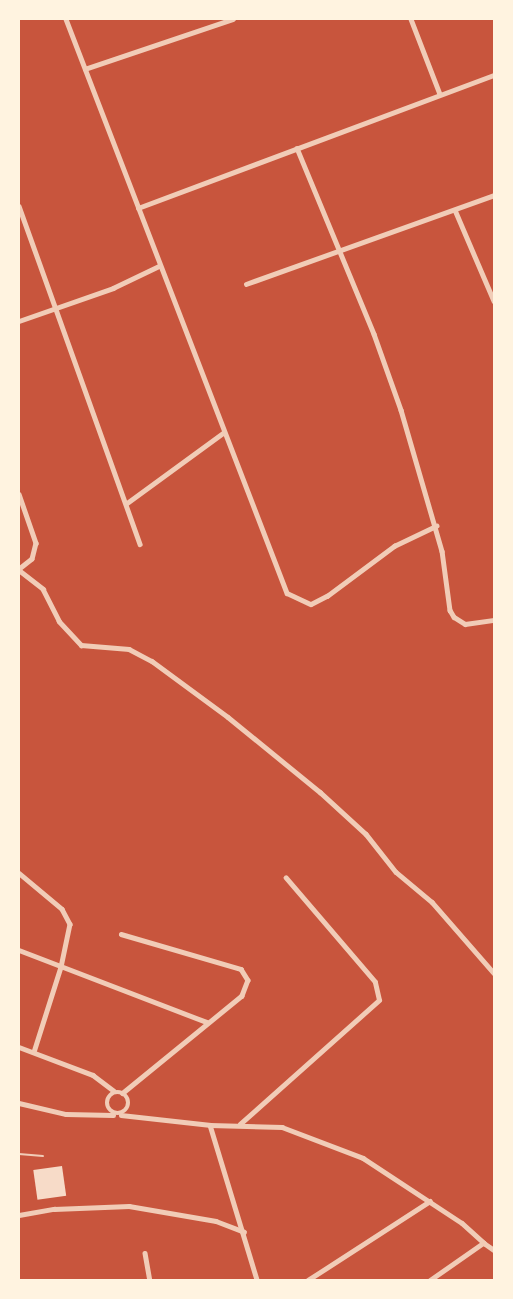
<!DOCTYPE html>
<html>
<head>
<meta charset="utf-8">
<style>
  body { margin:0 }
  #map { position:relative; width:513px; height:1299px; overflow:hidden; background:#c8553d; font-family:"Roboto Condensed",sans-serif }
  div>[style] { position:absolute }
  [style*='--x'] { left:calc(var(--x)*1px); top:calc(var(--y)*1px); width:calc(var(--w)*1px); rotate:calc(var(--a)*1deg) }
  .building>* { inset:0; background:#f7dbc8; transform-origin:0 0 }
  .service>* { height:2px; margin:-1px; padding:0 1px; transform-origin:1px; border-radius:1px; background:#f1ccb7 }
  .minor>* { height:4.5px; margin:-2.25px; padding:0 2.25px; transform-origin:2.25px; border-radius:2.25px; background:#f1ccb7 }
  .minor>.ring { margin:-2.25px; padding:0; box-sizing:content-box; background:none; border:4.5px solid #f1ccb7; border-radius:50% }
  span { translate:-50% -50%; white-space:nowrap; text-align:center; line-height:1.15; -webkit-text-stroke:4px #fff3e0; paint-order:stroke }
  .frame { position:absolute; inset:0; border:20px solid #fff3e0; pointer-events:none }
</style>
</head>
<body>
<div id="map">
  <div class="building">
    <i style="left:62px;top:1166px;width:30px;height:29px;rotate:82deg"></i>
  </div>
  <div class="service">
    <i style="--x:19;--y:1154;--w:24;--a:5"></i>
  </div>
  <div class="minor">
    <i style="--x:66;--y:19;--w:615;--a:68.94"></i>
    <i style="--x:287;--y:593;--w:26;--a:25"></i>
    <i style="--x:311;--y:604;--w:18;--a:-27"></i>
    <i style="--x:327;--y:596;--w:84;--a:-36.7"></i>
    <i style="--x:394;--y:546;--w:47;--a:-25.5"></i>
    <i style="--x:411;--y:19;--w:80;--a:68.9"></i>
    <i style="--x:85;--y:69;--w:156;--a:-18.7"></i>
    <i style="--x:297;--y:148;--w:201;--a:67.5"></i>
    <i style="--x:374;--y:334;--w:81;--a:70.4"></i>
    <i style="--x:401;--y:410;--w:147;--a:73.8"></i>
    <i style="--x:442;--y:551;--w:60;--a:82.3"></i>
    <i style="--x:450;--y:610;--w:8;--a:60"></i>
    <i style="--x:454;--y:617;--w:13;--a:32"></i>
    <i style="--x:465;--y:624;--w:29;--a:-8"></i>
    <i style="--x:19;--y:206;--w:359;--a:70.3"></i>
    <i style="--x:138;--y:208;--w:380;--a:-20.5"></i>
    <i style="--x:455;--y:210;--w:99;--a:66.8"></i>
    <i style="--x:246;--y:284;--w:263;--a:-19.7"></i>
    <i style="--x:19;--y:321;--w:100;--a:-19.3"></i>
    <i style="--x:113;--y:288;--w:51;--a:-25.6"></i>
    <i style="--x:19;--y:494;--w:52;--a:70.9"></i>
    <i style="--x:36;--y:543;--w:16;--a:104"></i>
    <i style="--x:32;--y:559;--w:16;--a:142"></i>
    <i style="--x:127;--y:503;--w:119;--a:-36.1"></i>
    <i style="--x:19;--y:570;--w:31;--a:38"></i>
    <i style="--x:43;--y:589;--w:36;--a:63"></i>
    <i style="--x:59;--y:621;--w:33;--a:47"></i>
    <i style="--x:81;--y:645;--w:48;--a:4.8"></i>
    <i style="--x:129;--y:649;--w:26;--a:28"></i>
    <i style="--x:152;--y:661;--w:94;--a:36.4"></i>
    <i style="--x:228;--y:717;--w:119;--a:39.2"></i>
    <i style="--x:320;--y:792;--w:62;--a:42.4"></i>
    <i style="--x:366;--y:834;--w:48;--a:51.7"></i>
    <i style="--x:396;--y:872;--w:47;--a:39.8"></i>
    <i style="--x:432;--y:902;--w:94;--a:48.9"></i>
    <i style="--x:19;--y:873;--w:56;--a:39.9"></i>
    <i style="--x:62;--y:909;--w:17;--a:62"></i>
    <i style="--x:70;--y:924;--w:44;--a:101.8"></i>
    <i style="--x:61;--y:967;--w:89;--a:107.6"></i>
    <i style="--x:121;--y:934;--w:125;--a:16.3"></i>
    <i style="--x:241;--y:969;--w:13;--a:58"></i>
    <i style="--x:248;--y:980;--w:17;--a:111"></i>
    <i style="--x:242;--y:996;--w:154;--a:140.8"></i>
    <i style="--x:19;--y:950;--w:201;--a:21"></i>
    <i style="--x:19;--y:1047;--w:79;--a:20.7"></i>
    <i style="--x:93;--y:1075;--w:26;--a:37"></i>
    <i class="ring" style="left:107px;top:1092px;width:17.5px;height:17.5px"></i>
    <i style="--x:19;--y:1103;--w:48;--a:13.2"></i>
    <i style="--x:66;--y:1114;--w:47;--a:1.2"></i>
    <i style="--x:121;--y:1115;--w:90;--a:6.4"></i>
    <i style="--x:210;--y:1125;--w:72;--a:1.6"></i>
    <i style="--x:282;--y:1127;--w:87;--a:20.9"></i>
    <i style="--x:363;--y:1158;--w:118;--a:33.3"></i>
    <i style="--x:462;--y:1223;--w:30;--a:42"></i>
    <i style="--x:484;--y:1243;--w:65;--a:145.1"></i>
    <i style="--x:240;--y:1124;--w:186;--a:-41.7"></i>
    <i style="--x:379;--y:1000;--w:18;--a:-103"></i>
    <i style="--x:375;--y:982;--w:137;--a:-130.6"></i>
    <i style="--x:210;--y:1125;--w:162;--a:73.1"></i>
    <i style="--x:19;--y:1215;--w:36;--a:-10"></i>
    <i style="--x:54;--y:1209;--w:75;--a:-2.3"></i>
    <i style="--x:129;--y:1206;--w:88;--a:9.8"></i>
    <i style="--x:216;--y:1221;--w:30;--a:21"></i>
    <i style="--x:484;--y:1243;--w:12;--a:35"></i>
    <i style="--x:145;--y:1253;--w:27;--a:80"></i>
    <i style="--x:308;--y:1280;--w:145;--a:-32.9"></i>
  </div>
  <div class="frame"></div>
</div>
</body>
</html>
